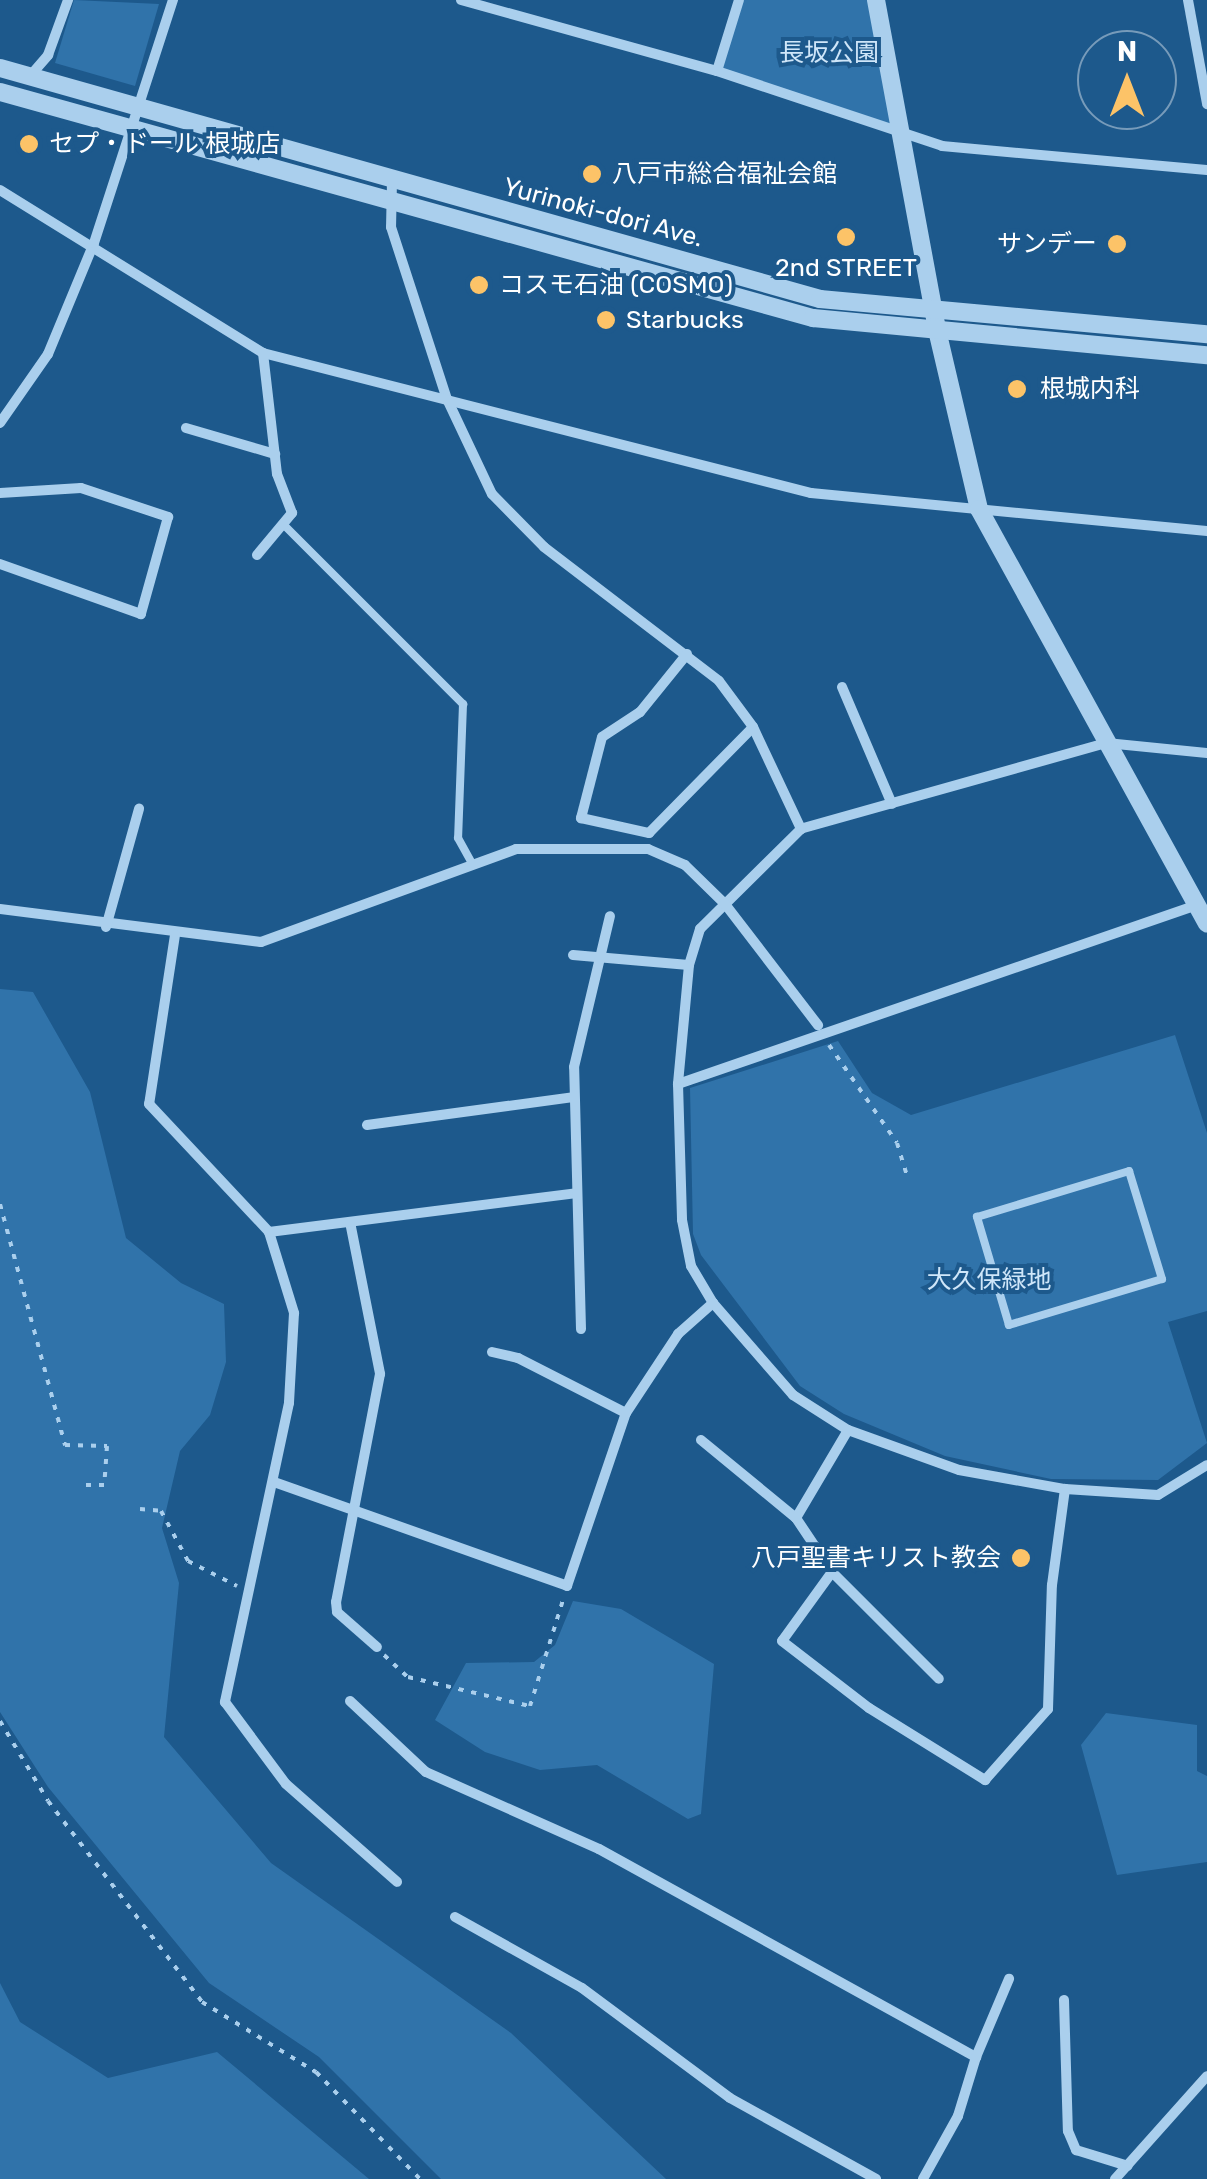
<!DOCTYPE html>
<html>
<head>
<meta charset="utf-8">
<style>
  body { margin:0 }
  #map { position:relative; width:1207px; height:2179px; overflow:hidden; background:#1d598c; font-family:Rubik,"Noto Sans JP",sans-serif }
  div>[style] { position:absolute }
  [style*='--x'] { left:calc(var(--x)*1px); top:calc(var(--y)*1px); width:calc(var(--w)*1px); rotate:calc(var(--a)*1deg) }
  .green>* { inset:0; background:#3073aa }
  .path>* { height:4px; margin-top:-2px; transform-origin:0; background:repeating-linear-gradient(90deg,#aacfed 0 5px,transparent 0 13px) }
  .service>* { height:8px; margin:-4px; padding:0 4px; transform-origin:4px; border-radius:4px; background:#aacfed }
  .minor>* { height:10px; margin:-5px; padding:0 5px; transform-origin:5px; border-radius:5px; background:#aacfed }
  .tertiary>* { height:18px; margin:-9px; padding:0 9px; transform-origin:9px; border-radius:9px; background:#aacfed }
  .dots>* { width:28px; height:28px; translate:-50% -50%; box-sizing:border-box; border:5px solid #1d598c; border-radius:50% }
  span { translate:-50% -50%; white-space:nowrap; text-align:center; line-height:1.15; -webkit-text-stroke:8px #1d598c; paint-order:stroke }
  .park-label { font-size:25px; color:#cfe6f9 }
  .poi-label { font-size:25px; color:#fff }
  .left { translate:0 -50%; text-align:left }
  .right { translate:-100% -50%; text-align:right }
  .street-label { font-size:25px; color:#fff }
  .north { position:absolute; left:1077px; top:30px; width:100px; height:100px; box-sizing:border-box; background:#1d598c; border:2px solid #779bba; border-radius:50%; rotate:0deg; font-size:28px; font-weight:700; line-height:40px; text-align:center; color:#fff }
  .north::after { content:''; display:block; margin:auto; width:35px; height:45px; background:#fcc368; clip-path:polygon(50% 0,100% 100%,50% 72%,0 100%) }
</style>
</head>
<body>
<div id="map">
  <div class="green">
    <i style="clip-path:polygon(74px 0,159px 4px,135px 86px,55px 63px)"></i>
    <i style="clip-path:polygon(739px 0,876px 0,900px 134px,717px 71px)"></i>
    <i style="clip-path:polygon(0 989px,33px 992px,90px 1092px,126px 1238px,181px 1283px,224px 1304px,226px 1362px,210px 1415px,180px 1451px,162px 1528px,179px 1583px,164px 1737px,271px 1863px,511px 2033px,666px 2179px,441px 2179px,319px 2057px,209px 1983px,48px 1787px,0 1712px)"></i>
    <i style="clip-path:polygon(1175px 1035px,1207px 1133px,1207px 1311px,1168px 1322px,1207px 1443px,1158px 1480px,1051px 1479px,945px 1456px,844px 1414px,800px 1386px,701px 1255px,693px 1234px,690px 1088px,838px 1041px,872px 1093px,911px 1115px)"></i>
    <i style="clip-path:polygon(573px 1601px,621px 1609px,714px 1664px,701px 1814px,688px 1819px,597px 1765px,540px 1770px,485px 1752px,435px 1720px,466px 1663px,534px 1662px,555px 1645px)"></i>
    <i style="clip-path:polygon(1106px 1713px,1197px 1725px,1197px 1771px,1207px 1776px,1207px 1862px,1117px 1875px,1081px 1745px)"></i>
    <i style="clip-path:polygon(0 1983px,20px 2022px,108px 2078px,217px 2052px,369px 2179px,0 2179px)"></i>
  </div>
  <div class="path">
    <i style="--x:829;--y:1045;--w:119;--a:55.2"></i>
    <i style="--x:897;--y:1143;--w:34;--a:73"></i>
    <i style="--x:0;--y:1204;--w:250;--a:74.9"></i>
    <i style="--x:65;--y:1445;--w:42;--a:1.4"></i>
    <i style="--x:107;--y:1446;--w:39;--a:94"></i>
    <i style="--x:104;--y:1485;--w:20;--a:180"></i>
    <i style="--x:140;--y:1509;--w:21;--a:5"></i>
    <i style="--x:161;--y:1511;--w:57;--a:61.6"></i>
    <i style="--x:188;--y:1561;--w:55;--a:27"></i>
    <i style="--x:384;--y:1655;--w:33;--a:43"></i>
    <i style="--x:408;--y:1677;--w:125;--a:13.4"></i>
    <i style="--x:530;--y:1706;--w:111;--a:-72.7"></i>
    <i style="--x:0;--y:1721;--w:93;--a:59"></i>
    <i style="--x:48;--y:1801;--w:253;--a:52.5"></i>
    <i style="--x:202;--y:2002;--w:134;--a:31.6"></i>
    <i style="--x:316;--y:2072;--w:149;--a:45.8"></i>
  </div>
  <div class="service">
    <i style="--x:283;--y:524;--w:255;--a:45"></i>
    <i style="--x:463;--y:704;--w:134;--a:92.1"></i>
    <i style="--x:458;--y:838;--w:29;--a:61"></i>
    <i style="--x:1129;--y:1171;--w:113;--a:73"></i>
    <i style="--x:1162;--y:1279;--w:160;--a:163.3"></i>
    <i style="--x:1009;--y:1325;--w:113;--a:-106.5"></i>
    <i style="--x:977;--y:1217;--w:159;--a:-16.8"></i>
  </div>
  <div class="minor">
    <i style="--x:461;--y:0;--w:266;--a:15.5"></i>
    <i style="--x:717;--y:71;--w:237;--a:18.4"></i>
    <i style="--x:942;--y:146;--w:266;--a:5.2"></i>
    <i style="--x:1188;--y:0;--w:106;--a:79.6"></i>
    <i style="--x:717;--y:71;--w:74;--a:-72.8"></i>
    <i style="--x:30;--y:76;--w:28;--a:-49"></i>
    <i style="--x:48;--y:55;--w:59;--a:-70"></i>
    <i style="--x:392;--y:181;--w:46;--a:91.2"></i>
    <i style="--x:391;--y:227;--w:181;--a:72"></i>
    <i style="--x:447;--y:399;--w:105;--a:64.7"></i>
    <i style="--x:492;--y:494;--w:74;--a:45.5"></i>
    <i style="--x:544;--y:547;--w:220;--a:37.4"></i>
    <i style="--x:719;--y:681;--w:57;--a:53.5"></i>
    <i style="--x:753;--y:727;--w:113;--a:64.8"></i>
    <i style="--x:0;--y:190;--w:309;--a:31.8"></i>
    <i style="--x:263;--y:353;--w:566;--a:14.33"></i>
    <i style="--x:811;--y:493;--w:398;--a:5.5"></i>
    <i style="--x:0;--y:423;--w:84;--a:-55.2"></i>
    <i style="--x:48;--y:354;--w:120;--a:-67.5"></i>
    <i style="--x:94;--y:243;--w:256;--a:-72"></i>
    <i style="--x:186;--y:428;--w:93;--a:16.3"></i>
    <i style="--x:0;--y:493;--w:81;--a:-3.5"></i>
    <i style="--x:81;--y:488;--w:92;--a:18.4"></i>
    <i style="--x:168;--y:517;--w:101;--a:105.6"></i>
    <i style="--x:141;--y:614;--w:150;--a:-160.5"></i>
    <i style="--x:257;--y:555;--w:55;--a:-50.2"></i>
    <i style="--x:292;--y:513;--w:42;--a:-111"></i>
    <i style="--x:277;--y:474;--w:122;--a:-96.6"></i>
    <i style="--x:687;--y:654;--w:75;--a:129"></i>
    <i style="--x:640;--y:712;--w:45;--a:146.7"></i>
    <i style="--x:602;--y:737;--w:84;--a:104.5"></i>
    <i style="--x:581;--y:818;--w:70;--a:12.4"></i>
    <i style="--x:649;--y:833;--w:148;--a:-45.5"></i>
    <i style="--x:842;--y:687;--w:127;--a:66.9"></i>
    <i style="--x:1207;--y:753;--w:101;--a:-174.3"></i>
    <i style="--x:1106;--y:743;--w:317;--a:164.3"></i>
    <i style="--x:801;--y:829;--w:142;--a:135.3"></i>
    <i style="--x:700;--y:929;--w:38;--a:107"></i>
    <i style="--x:689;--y:965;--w:120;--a:95.3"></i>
    <i style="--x:678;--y:1084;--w:136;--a:88.3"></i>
    <i style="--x:682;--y:1220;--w:47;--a:78.9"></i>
    <i style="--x:691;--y:1266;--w:43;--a:59.3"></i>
    <i style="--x:713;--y:1303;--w:122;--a:49"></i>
    <i style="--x:793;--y:1395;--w:65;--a:32.5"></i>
    <i style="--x:848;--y:1430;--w:118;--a:19.8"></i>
    <i style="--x:959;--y:1470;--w:108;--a:10.2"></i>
    <i style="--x:1065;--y:1489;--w:93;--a:3.7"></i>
    <i style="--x:1158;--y:1495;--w:57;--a:-31.5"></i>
    <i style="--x:0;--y:909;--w:263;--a:7.2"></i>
    <i style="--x:261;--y:942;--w:271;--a:-20"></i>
    <i style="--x:516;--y:849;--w:132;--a:0"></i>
    <i style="--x:648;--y:849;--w:40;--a:23.4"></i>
    <i style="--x:685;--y:865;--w:56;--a:44.3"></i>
    <i style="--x:725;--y:904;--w:153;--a:52.5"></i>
    <i style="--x:106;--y:927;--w:123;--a:-74.4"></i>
    <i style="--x:175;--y:935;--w:171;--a:98.7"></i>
    <i style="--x:149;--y:1104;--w:175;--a:46.8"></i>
    <i style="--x:269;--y:1232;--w:85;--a:72.8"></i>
    <i style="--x:294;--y:1313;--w:90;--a:93.2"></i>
    <i style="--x:289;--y:1403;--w:306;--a:102.1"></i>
    <i style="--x:225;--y:1702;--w:102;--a:53.4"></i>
    <i style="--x:286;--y:1784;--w:148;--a:41.4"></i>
    <i style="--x:573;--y:955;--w:116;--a:4.9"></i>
    <i style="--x:678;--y:1084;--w:549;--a:-19.03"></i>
    <i style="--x:367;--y:1125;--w:208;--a:-7.7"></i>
    <i style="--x:350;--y:1222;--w:155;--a:78.8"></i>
    <i style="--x:380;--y:1374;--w:232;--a:100.9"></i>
    <i style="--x:336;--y:1602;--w:10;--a:84"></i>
    <i style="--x:337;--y:1612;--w:53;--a:41.2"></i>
    <i style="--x:269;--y:1232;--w:310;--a:-7.2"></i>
    <i style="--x:581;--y:1329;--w:262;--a:-91.5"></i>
    <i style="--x:574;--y:1067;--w:155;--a:-76.6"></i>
    <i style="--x:492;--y:1352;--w:27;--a:13"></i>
    <i style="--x:518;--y:1358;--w:121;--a:27"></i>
    <i style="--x:701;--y:1440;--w:123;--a:39.4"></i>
    <i style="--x:796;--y:1518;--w:65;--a:56.3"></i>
    <i style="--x:832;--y:1572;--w:151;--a:45"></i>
    <i style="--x:274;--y:1482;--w:311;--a:19.5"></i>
    <i style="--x:567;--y:1586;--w:183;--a:-71.2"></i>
    <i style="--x:626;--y:1413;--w:95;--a:-56.6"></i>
    <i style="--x:678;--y:1334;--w:47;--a:-41.5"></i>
    <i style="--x:796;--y:1518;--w:102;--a:-59.4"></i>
    <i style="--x:832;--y:1572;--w:85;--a:125.9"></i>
    <i style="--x:782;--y:1641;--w:110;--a:37.6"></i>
    <i style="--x:869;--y:1708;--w:137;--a:31.8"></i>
    <i style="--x:985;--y:1780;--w:95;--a:-48.4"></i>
    <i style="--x:1048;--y:1709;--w:124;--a:-88.2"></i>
    <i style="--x:1052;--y:1585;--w:97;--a:-82.3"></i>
    <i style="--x:350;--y:1701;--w:104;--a:43.1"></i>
    <i style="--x:426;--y:1772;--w:189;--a:24"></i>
    <i style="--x:599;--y:1849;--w:431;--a:28.9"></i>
    <i style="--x:976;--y:2057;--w:62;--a:107"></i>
    <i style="--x:958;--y:2116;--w:72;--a:119.1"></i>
    <i style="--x:455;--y:1917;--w:145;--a:29.2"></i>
    <i style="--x:582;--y:1988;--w:184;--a:36.6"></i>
    <i style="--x:730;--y:2098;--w:167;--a:29"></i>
    <i style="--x:1064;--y:2000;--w:131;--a:88.3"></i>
    <i style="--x:1068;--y:2131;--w:21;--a:67"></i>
    <i style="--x:1076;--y:2150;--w:54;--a:17.1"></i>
    <i style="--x:976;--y:2057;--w:85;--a:-67.1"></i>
    <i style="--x:1115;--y:2179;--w:138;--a:-48.2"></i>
  </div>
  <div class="tertiary">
    <i style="--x:876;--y:0;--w:336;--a:79.5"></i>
    <i style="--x:937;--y:330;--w:184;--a:76.8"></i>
    <i style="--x:979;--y:509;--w:473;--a:61.2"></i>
    <i style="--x:0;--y:68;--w:852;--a:15.73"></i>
    <i style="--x:820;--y:299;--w:389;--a:5.2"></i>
    <i style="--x:0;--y:92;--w:844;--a:15.54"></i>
    <i style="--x:813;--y:318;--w:396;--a:5.4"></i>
  </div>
  <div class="dots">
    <i style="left:29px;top:144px;background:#fcc368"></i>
    <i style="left:592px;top:174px;background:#fcc368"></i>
    <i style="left:846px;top:237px;background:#fcc368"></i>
    <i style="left:1117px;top:244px;background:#fcc368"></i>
    <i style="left:479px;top:285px;background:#fcc368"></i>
    <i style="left:606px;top:320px;background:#fcc368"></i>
    <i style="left:1017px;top:389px;background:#fcc368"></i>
    <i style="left:1021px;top:1558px;background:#fcc368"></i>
  </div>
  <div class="park-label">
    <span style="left:829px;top:53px">長坂公園</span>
    <span style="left:989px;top:1280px">大久保緑地</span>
  </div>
  <div class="poi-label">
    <span class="left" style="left:49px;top:144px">セプ・ドール 根城店</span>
    <span class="left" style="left:612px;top:174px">八戸市総合福祉会館</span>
    <span class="right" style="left:1097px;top:244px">サンデー</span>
    <span style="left:846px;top:268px">2nd STREET</span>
    <span class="left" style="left:499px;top:285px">コスモ石油 (COSMO)</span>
    <span class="left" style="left:626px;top:320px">Starbucks</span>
    <span class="left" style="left:1040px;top:389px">根城内科</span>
    <span class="right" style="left:1001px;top:1558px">八戸聖書キリスト教会</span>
  </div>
  <div class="street-label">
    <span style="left:603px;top:213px;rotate:15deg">Yurinoki-dori Ave.</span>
  </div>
  <div class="north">N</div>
</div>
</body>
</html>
